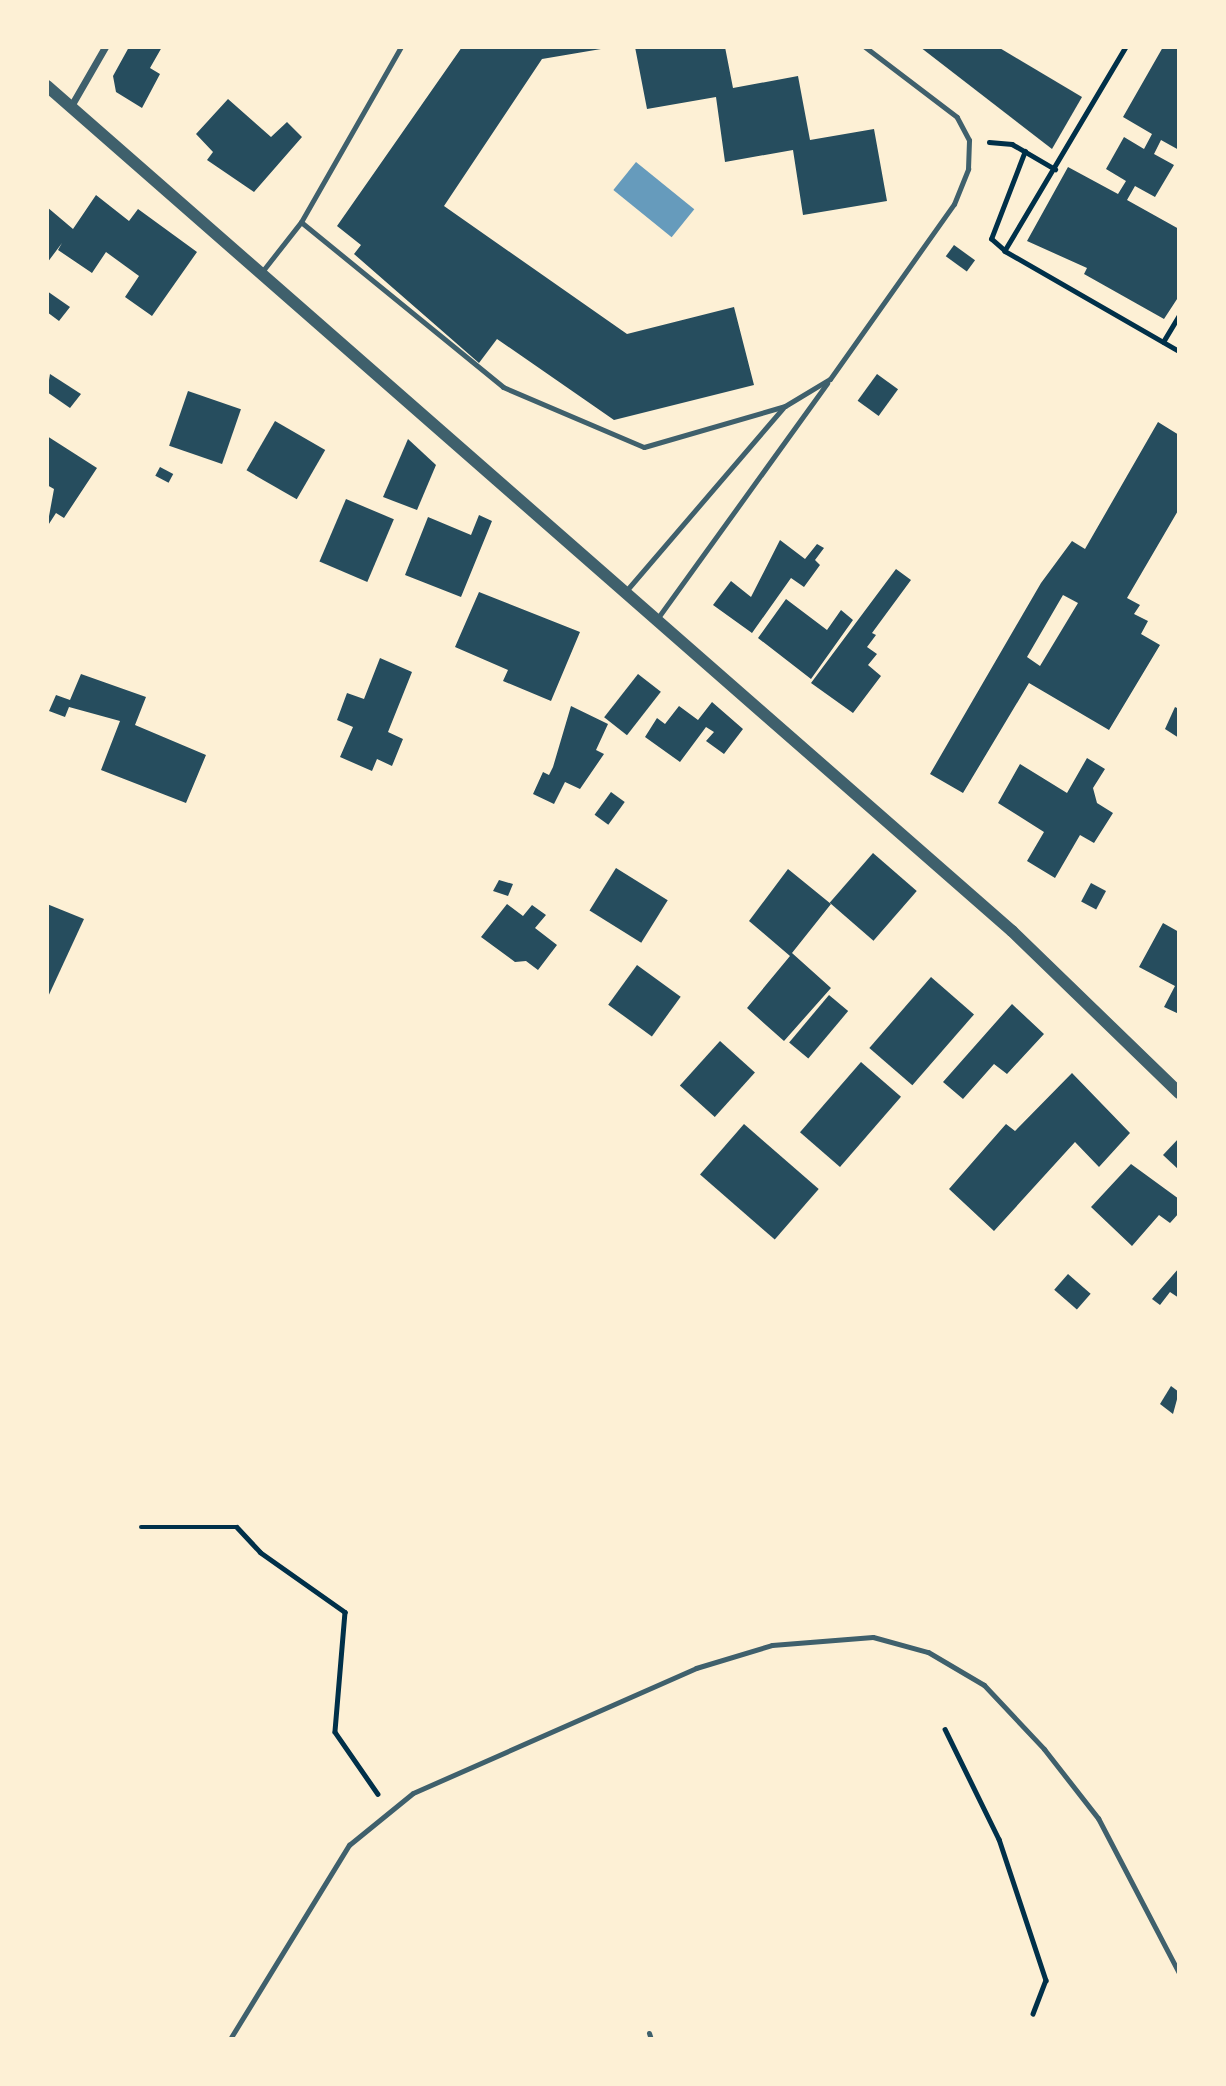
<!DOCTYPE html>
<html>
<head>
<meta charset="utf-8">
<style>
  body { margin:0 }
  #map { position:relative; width:1226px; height:2086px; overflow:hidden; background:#fdf0d5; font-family:"Nunito Sans",sans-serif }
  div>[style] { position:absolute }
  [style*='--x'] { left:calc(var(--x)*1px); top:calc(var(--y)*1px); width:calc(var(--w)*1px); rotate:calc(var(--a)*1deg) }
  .water>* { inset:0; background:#669bbc; transform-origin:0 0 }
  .building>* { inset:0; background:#264d5e; transform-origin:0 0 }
  .path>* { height:4.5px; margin:-2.25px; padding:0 2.25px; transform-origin:2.25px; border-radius:2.25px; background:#003049 }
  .service>* { height:5px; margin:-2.5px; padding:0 2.5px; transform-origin:2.5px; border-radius:2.5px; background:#3f606c }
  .minor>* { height:7px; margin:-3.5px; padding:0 3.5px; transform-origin:3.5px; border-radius:3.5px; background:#3f606c }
  .tertiary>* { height:12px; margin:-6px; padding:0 6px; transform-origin:6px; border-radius:6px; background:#3f606c }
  span { translate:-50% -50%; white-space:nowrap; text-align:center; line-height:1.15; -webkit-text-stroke:5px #fdf0d5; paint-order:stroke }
  .frame { position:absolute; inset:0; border:49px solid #fdf0d5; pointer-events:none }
</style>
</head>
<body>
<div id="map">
  <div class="water">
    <i style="left:636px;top:162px;width:75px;height:36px;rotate:39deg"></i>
  </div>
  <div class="building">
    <i style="clip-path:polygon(129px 47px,162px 47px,150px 68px,160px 74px,142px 108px,116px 92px,113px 76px)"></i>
    <i style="clip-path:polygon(462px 47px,601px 49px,542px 59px,444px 206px,627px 334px,734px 307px,754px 385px,614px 420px,497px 339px,479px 363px,354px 254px,361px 245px,337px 226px)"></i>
    <i style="clip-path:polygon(635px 47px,725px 47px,733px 88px,798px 76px,810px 140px,874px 129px,887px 201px,803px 215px,793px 150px,725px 162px,716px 97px,647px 109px)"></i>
    <i style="clip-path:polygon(920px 47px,998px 47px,1082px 97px,1052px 149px)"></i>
    <i style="clip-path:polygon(1163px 47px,1179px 47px,1179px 150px,1161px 140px,1154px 154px,1174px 165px,1155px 197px,1135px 186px,1127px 200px,1179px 229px,1179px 296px,1164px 319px,1084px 274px,1087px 268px,1027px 241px,1068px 167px,1118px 194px,1126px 181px,1106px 169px,1124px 137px,1144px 149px,1152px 134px,1123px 117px)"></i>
    <i style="clip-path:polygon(228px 99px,271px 137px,287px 122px,302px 137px,254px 192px,207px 160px,213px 152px,196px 134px)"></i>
    <i style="clip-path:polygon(96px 195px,129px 221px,138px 209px,197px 252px,152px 316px,125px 297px,139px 276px,106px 252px,92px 273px,58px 250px,62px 243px,47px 263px,47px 207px,73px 229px)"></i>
    <i style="left:954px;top:245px;width:26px;height:14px;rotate:36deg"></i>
    <i style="clip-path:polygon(47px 291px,70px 307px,59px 321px,47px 312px)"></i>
    <i style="clip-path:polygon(50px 374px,81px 394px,70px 408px,47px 392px)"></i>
    <i style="left:877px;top:374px;width:26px;height:33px;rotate:36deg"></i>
    <i style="left:188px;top:391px;width:56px;height:58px;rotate:19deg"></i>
    <i style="left:275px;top:421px;width:58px;height:57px;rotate:30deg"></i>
    <i style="clip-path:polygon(evenodd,1158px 422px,1179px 435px,1179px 509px,1127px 598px,1140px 605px,1134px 614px,1148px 621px,1141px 634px,1160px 645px,1109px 730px,1029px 683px,963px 793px,930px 774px,1041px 583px,1072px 541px,1085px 549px,1158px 422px,1063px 595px,1078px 603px,1040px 666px,1027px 657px,1063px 595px)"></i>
    <i style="clip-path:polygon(47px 436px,97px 468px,64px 518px,56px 513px,47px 527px,54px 489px,47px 485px)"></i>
    <i style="clip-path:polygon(408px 439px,436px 465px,417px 510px,383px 497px)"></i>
    <i style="left:160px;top:467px;width:15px;height:10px;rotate:28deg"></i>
    <i style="left:346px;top:499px;width:52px;height:68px;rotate:23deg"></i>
    <i style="clip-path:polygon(479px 515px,492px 521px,461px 597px,405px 575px,428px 517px,471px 535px)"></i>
    <i style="clip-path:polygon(780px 540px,805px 559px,817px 544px,824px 548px,815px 560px,820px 565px,804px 587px,791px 578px,752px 633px,713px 605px,731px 581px,751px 597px)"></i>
    <i style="clip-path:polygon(896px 569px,911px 580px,872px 633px,876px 635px,867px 647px,877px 654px,868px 665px,881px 676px,853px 713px,811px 683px)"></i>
    <i style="clip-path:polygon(479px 592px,580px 632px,551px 701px,503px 681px,508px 670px,455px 647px)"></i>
    <i style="clip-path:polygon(786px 599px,827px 630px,841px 610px,853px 620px,811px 679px,758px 638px)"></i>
    <i style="clip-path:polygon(380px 658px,412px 672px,388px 732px,403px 739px,392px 766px,377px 759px,372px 771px,340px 757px,353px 727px,337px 720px,347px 693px,364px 699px)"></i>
    <i style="clip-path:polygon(81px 674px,146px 697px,135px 725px,206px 755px,186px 803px,101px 770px,120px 721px,69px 707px,65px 717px,49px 711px,56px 695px,70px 700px)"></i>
    <i style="left:638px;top:674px;width:29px;height:55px;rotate:38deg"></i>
    <i style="clip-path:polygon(712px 702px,743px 729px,724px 754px,706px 741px,714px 732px,706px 727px,680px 762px,645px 737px,657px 718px,665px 724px,679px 706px,698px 720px)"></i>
    <i style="clip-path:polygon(571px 706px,608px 724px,596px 750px,604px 754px,580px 789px,565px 782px,554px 804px,533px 794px,543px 772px,549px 775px,553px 767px)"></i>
    <i style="clip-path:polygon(1175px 707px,1179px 709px,1179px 738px,1165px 729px)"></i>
    <i style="clip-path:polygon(1087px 758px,1105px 769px,1093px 788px,1097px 803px,1113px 813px,1094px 843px,1080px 835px,1055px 878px,1027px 861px,1044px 832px,998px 803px,1020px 764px,1067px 793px)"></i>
    <i style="left:611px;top:792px;width:17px;height:28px;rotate:36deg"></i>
    <i style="left:873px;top:853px;width:58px;height:66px;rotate:41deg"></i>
    <i style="left:616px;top:868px;width:61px;height:50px;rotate:32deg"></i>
    <i style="clip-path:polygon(788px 869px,831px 904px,792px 953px,831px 988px,784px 1041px,747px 1008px,790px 956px,749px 921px)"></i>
    <i style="clip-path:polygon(499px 880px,513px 884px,508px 896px,493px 891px)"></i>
    <i style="left:1091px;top:883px;width:17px;height:21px;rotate:28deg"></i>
    <i style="clip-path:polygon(47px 904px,84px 919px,47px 999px)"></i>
    <i style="clip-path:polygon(507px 904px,523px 916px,532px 905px,546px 915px,535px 928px,557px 945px,538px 970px,526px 961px,515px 962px,481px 937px)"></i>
    <i style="clip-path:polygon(1163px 923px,1179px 932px,1179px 1014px,1164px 1007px,1175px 986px,1139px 967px)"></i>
    <i style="left:637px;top:965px;width:54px;height:49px;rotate:36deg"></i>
    <i style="left:931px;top:977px;width:57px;height:94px;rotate:41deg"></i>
    <i style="left:829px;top:995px;width:25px;height:62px;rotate:40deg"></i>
    <i style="clip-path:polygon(1012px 1004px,1044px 1034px,1007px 1074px,994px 1064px,963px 1099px,943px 1082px)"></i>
    <i style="left:720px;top:1041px;width:47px;height:60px;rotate:42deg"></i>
    <i style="left:861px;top:1062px;width:53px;height:93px;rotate:41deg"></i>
    <i style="clip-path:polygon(1072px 1073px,1130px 1133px,1099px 1167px,1075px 1142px,994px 1231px,949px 1189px,1006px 1124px,1015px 1131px)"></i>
    <i style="left:744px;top:1124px;width:99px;height:67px;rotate:41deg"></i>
    <i style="clip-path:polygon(1179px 1138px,1179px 1170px,1163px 1155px)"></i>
    <i style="clip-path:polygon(1131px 1164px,1179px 1199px,1179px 1213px,1170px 1223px,1159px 1215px,1132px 1246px,1091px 1207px)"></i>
    <i style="clip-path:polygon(1179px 1268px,1179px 1298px,1170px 1292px,1160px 1305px,1152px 1299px)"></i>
    <i style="left:1068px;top:1274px;width:30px;height:21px;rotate:41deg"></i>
    <i style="clip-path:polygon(1171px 1386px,1179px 1392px,1173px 1414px,1160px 1404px)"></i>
  </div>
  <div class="path">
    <i style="--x:1126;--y:47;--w:237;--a:120.7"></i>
    <i style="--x:1005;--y:251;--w:201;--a:29.9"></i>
    <i style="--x:989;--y:142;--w:23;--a:5"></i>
    <i style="--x:1012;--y:144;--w:50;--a:30.2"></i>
    <i style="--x:1005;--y:251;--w:18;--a:-139"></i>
    <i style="--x:991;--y:239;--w:94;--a:-68.9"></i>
    <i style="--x:1163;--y:342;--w:31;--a:-59"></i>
    <i style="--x:141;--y:1527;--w:96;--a:0"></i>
    <i style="--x:237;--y:1527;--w:34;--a:47"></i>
    <i style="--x:260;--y:1552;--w:104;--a:35.2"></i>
    <i style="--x:345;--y:1612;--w:120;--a:94.8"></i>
    <i style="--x:335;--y:1732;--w:75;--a:55.3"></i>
    <i style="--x:945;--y:1729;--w:123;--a:63.9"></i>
    <i style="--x:999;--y:1839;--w:149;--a:71.6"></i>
    <i style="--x:1046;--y:1980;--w:36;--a:111"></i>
  </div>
  <div class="service">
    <i style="--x:301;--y:222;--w:261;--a:39.2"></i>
    <i style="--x:503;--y:387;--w:153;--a:23.1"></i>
    <i style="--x:644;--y:447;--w:147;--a:-16.2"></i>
    <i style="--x:785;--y:406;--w:52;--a:-31"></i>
    <i style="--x:830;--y:379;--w:214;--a:-54.7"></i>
    <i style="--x:954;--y:204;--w:38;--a:-68"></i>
    <i style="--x:968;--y:169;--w:29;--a:-88"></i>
    <i style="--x:969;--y:140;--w:26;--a:-118"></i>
    <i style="--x:957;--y:117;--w:116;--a:-142.7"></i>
    <i style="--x:261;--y:273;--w:65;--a:-51.9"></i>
    <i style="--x:301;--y:222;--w:202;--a:-60.3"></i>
    <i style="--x:626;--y:591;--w:241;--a:-49.4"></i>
    <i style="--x:657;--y:619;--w:291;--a:-54.2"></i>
    <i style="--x:649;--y:2033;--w:6;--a:72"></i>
    <i style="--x:230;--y:2039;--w:228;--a:-58.5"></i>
    <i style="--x:349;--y:1845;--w:82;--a:-39.1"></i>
    <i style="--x:413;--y:1793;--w:309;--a:-23.8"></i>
    <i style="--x:696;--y:1668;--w:79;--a:-16.8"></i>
    <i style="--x:772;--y:1645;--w:101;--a:-4.5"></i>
    <i style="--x:873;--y:1637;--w:57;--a:15.3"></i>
    <i style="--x:928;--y:1652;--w:65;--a:30.5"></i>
    <i style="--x:984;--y:1685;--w:88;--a:46.8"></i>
    <i style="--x:1044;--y:1749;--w:88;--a:52"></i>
    <i style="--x:1098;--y:1818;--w:175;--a:62.4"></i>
  </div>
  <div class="minor">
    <i style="--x:71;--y:106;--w:68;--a:-60"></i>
  </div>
  <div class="tertiary">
    <i style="--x:47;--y:86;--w:1283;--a:41.21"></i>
    <i style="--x:1012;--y:931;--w:233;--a:44.1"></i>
  </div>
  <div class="frame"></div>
</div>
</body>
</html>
